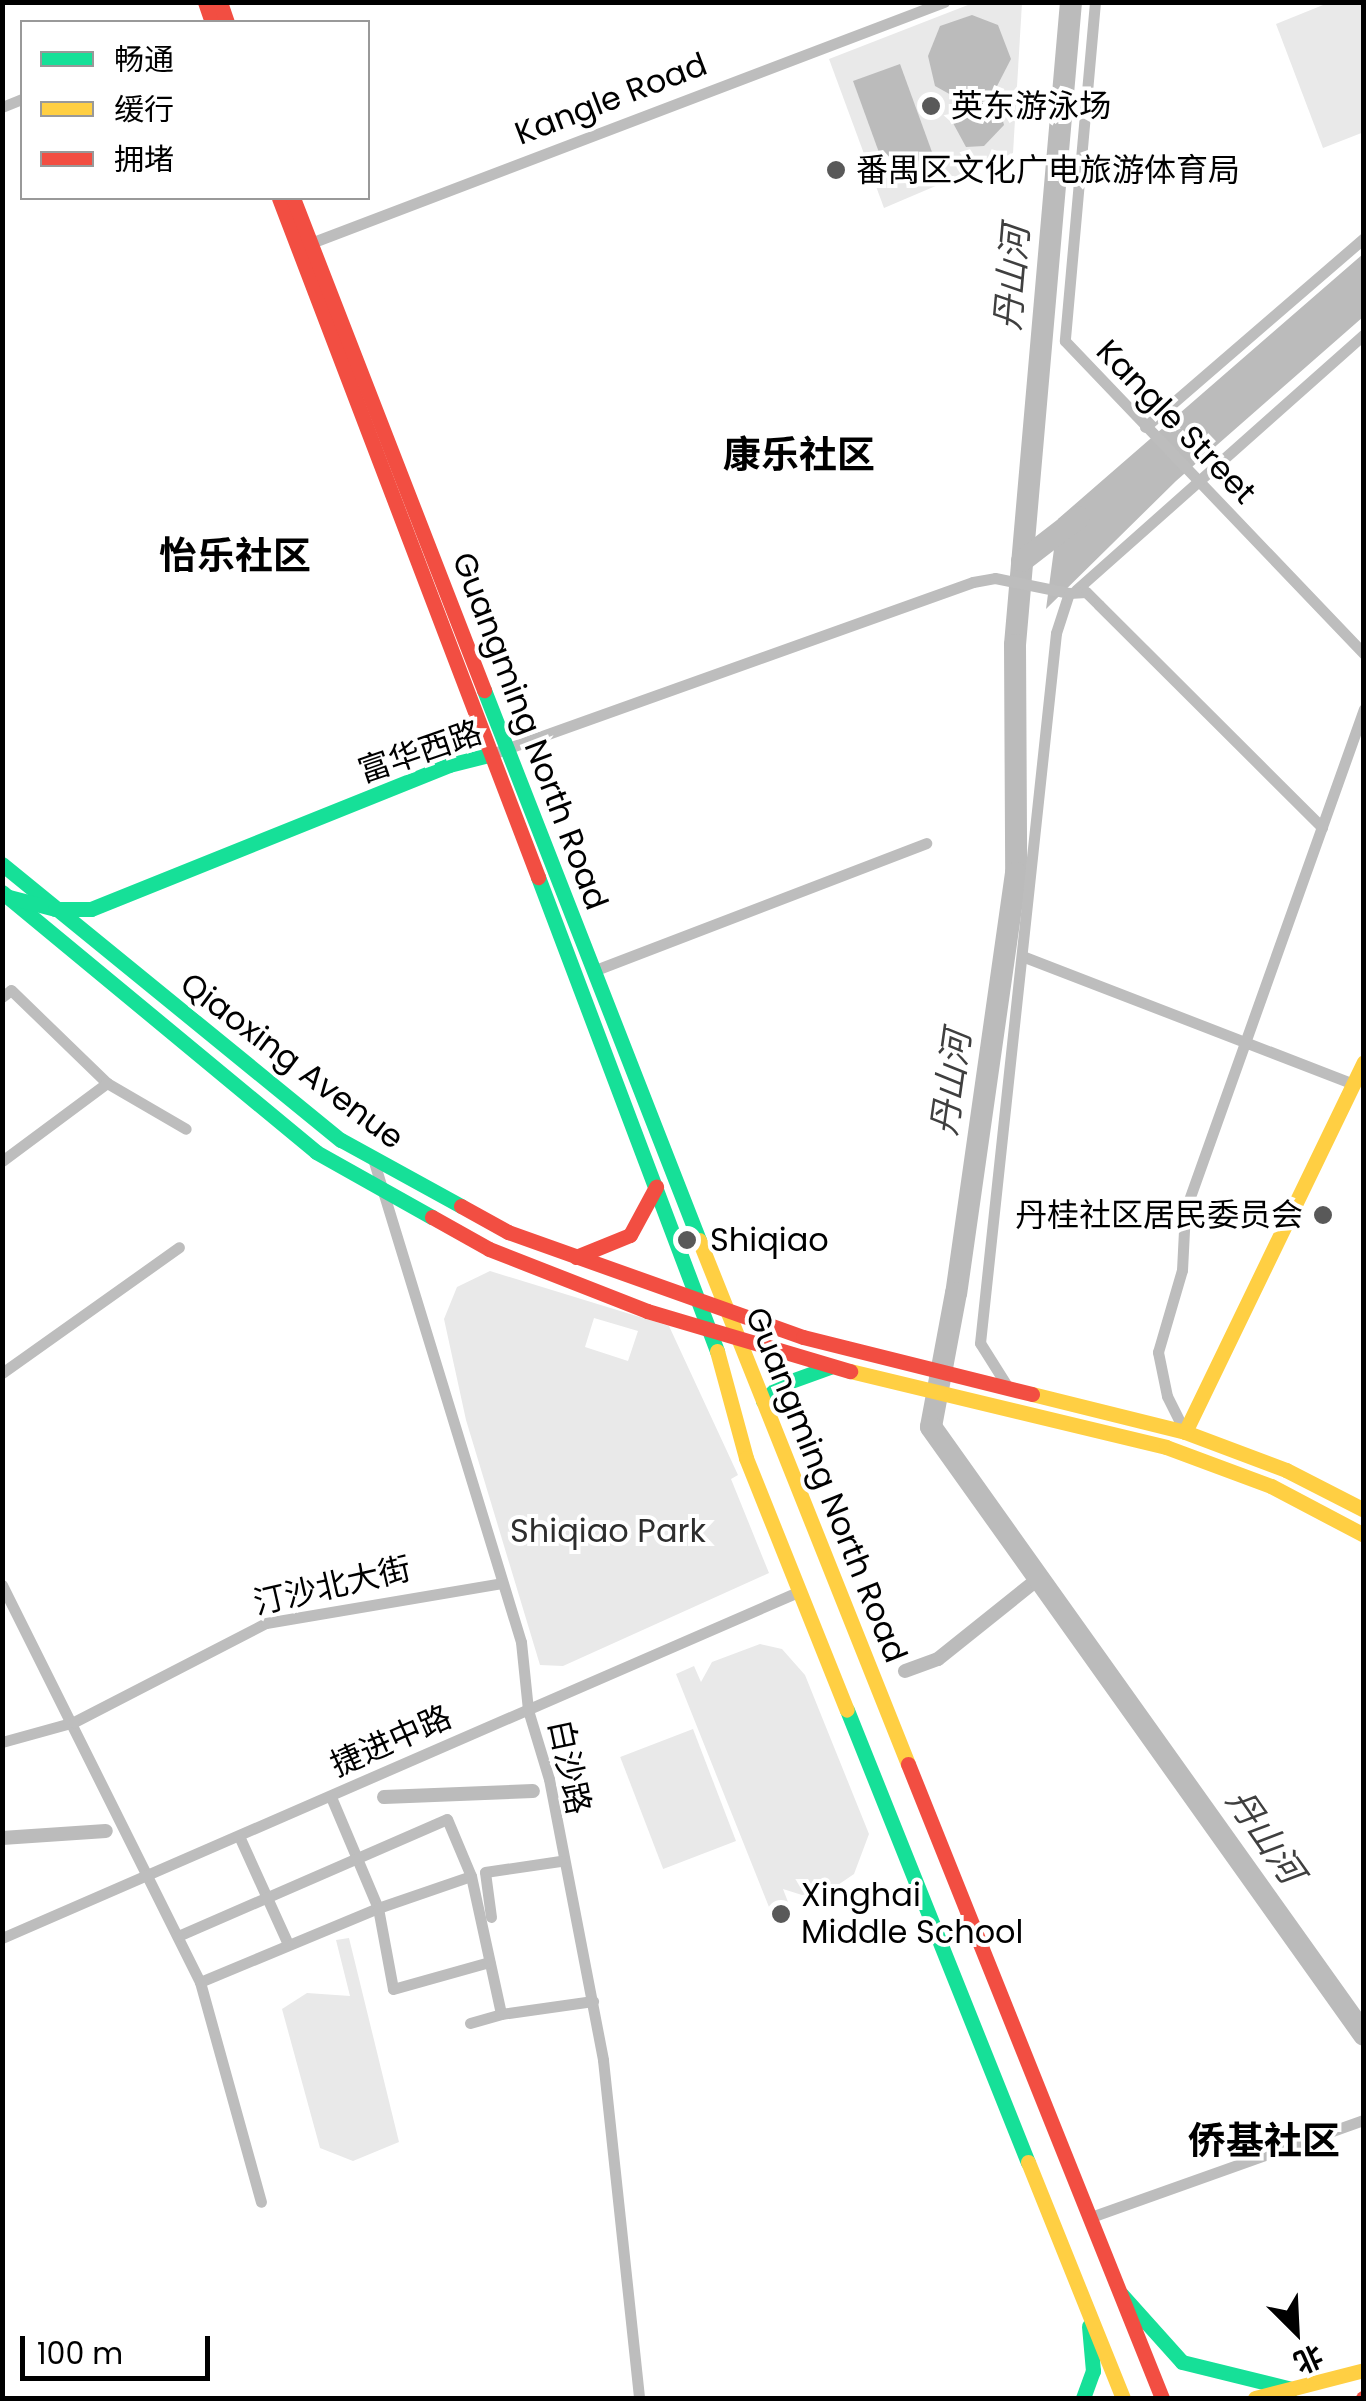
<!DOCTYPE html>
<html>
<head>
<meta charset="utf-8">
<style>
  body { margin:0 }
  #map { position:relative; width:1366px; height:2401px; overflow:hidden; background:#fff; font-family:Poppins,"Noto Sans SC",sans-serif }
  div>[style] { position:absolute }
  [style*='--x'] { left:calc(var(--x)*1px); top:calc(var(--y)*1px); width:calc(var(--w)*1px); rotate:calc(var(--a)*1deg) }
  .green>* { inset:0; background:#e9e9e9; transform-origin:0 0 }
  .water>* { inset:0; background:#bbb; transform-origin:0 0 }
  .canal>* { height:14px; margin:-7px; padding:0 7px; transform-origin:7px; border-radius:7px; background:#bbb }
  .river>* { height:22px; margin:-11px; padding:0 11px; transform-origin:11px; border-radius:11px; background:#bbb }
  .street>* { height:11px; margin:-5.5px; padding:0 5.5px; transform-origin:5.5px; border-radius:5.5px; background:#bdbdbd }
  .fast>* { height:15px; margin:-7.5px; padding:0 7.5px; transform-origin:7.5px; border-radius:7.5px; background:#16e098 }
  .slow>* { height:15px; margin:-7.5px; padding:0 7.5px; transform-origin:7.5px; border-radius:7.5px; background:#ffcf43 }
  .jam>* { height:15px; margin:-7.5px; padding:0 7.5px; transform-origin:7.5px; border-radius:7.5px; background:#f24e42 }
  .dots>* { width:28px; height:28px; translate:-50% -50%; box-sizing:border-box; border:5px solid #fff; border-radius:50% }
  span { translate:-50% -50%; white-space:nowrap; text-align:center; line-height:1.15; -webkit-text-stroke:8px #fff; paint-order:stroke }
  .street-label { font-size:32px; color:#000 }
  .poi-label { font-size:32px; color:#000 }
  .left { translate:0 -50%; text-align:left }
  .right { translate:-100% -50%; text-align:right }
  .park-label { font-size:32px; color:#2e2e2e }
  .water-label { font-size:35px; color:#3f3f3f; font-style:italic }
  .quarter-label { font-size:38px; color:#000; font-weight:700 }
  .frame { position:absolute; inset:0; border:5px solid #000; pointer-events:none }
  .legend { position:absolute; left:20px; top:20px; width:350px; height:180px; box-sizing:border-box; background:#fff; border:2px solid #999; margin:0; padding:12px 18px; list-style:none; font-size:30px; color:#000 }
  .legend li { display:flex; align-items:center; gap:20px; height:50px }
  .legend b { width:50px; border:2px solid #999 }
  .north { position:absolute; left:1246px; top:2281px; width:100px; height:100px; -webkit-text-stroke:8px #fff; paint-order:stroke; rotate:156deg; font-size:28px; font-weight:700; line-height:40px; text-align:center; color:#000 }
  .north::after { content:''; display:block; margin:auto; width:35px; height:45px; background:#000; clip-path:polygon(50% 0,100% 100%,50% 72%,0 100%) }
  .scale { position:absolute; left:20px; top:2336px; width:190px; height:45px; box-sizing:border-box; border:5px solid #000; border-top:0; padding-left:12px; font-size:30px; line-height:35px; white-space:nowrap; color:#000; -webkit-text-stroke:8px #fff; paint-order:stroke }
</style>
</head>
<body>
<div id="map">
  <div class="green">
    <i style="clip-path:polygon(973px 3px,1022px 3px,1013px 153px,884px 208px,829px 59px)"></i>
    <i style="clip-path:polygon(1328px 3px,1363px 3px,1364px 132px,1323px 148px,1276px 24px)"></i>
    <i style="clip-path:polygon(evenodd,490px 1271px,669px 1326px,738px 1475px,731px 1479px,769px 1573px,563px 1666px,540px 1665px,466px 1420px,444px 1319px,457px 1287px,490px 1271px,594px 1318px,638px 1331px,628px 1361px,585px 1347px,594px 1318px)"></i>
    <i style="clip-path:polygon(760px 1644px,782px 1649px,805px 1675px,869px 1834px,854px 1874px,829px 1891px,802px 1895px,783px 1889px,793px 1915px,775px 1922px,676px 1674px,694px 1666px,701px 1682px,712px 1662px)"></i>
    <i style="left:693px;top:1729px;width:120px;height:78px;rotate:69deg"></i>
    <i style="clip-path:polygon(349px 1938px,399px 2142px,353px 2161px,320px 2148px,282px 2009px,307px 1993px,350px 1996px,336px 1940px)"></i>
  </div>
  <div class="water">
    <i style="clip-path:polygon(972px 15px,998px 25px,1011px 59px,995px 90px,1004px 125px,984px 146px,966px 147px,953px 123px,953px 96px,935px 86px,928px 56px,940px 26px)"></i>
    <i style="left:900px;top:64px;width:97px;height:50px;rotate:70deg"></i>
    <i style="clip-path:polygon(1363px 254px,1363px 317px,1176px 481px,1046px 609px,1058px 519px)"></i>
  </div>
  <div class="canal">
    <i style="--x:905;--y:1671;--w:35;--a:-20"></i>
    <i style="--x:938;--y:1659;--w:129;--a:-38.7"></i>
    <i style="--x:384;--y:1797;--w:149;--a:-2.3"></i>
    <i style="--x:2;--y:1838;--w:104;--a:-3.9"></i>
  </div>
  <div class="river">
    <i style="--x:1071;--y:2;--w:645;--a:94.98"></i>
    <i style="--x:1015;--y:645;--w:228;--a:89.7"></i>
    <i style="--x:1016;--y:873;--w:424;--a:98.1"></i>
    <i style="--x:956;--y:1293;--w:136;--a:100.6"></i>
    <i style="--x:931;--y:1427;--w:746;--a:54.54"></i>
    <i style="--x:1022;--y:561;--w:72;--a:-37.7"></i>
  </div>
  <div class="street">
    <i style="--x:1095;--y:2;--w:340;--a:95.1"></i>
    <i style="--x:1065;--y:341;--w:433;--a:46.3"></i>
    <i style="--x:2;--y:107;--w:22;--a:-22"></i>
    <i style="--x:303;--y:246;--w:686;--a:-20.84"></i>
    <i style="--x:1145;--y:427;--w:289;--a:-40.8"></i>
    <i style="--x:1076;--y:590;--w:385;--a:-41.6"></i>
    <i style="--x:489;--y:755;--w:514;--a:-19.67"></i>
    <i style="--x:973;--y:582;--w:22;--a:-10"></i>
    <i style="--x:995;--y:578;--w:76;--a:11.5"></i>
    <i style="--x:1022;--y:956;--w:355;--a:21.1"></i>
    <i style="--x:593;--y:971;--w:357;--a:-21"></i>
    <i style="--x:2;--y:997;--w:11;--a:-38"></i>
    <i style="--x:11;--y:990;--w:134;--a:44.1"></i>
    <i style="--x:107;--y:1083;--w:91;--a:30.2"></i>
    <i style="--x:2;--y:1161;--w:131;--a:-36.6"></i>
    <i style="--x:374;--y:1162;--w:502;--a:72.97"></i>
    <i style="--x:521;--y:1642;--w:68;--a:84.1"></i>
    <i style="--x:528;--y:1710;--w:72;--a:73.1"></i>
    <i style="--x:549;--y:1779;--w:286;--a:79.1"></i>
    <i style="--x:603;--y:2060;--w:340;--a:83.9"></i>
    <i style="--x:2;--y:1373;--w:217;--a:-35.4"></i>
    <i style="--x:1009;--y:1389;--w:54;--a:-122.2"></i>
    <i style="--x:980;--y:1343;--w:714;--a:-83.89"></i>
    <i style="--x:1056;--y:633;--w:42;--a:-72"></i>
    <i style="--x:1069;--y:593;--w:17;--a:-3"></i>
    <i style="--x:1086;--y:592;--w:18;--a:45"></i>
    <i style="--x:1099;--y:605;--w:315;--a:44.9"></i>
    <i style="--x:1185;--y:1432;--w:40;--a:-116.6"></i>
    <i style="--x:1167;--y:1396;--w:45;--a:-101.6"></i>
    <i style="--x:1158;--y:1352;--w:85;--a:-73.7"></i>
    <i style="--x:1182;--y:1270;--w:59;--a:-87.1"></i>
    <i style="--x:1185;--y:1211;--w:533;--a:-70.38"></i>
    <i style="--x:2;--y:1585;--w:444;--a:63.5"></i>
    <i style="--x:200;--y:1982;--w:228;--a:74.5"></i>
    <i style="--x:2;--y:1742;--w:75;--a:-15.5"></i>
    <i style="--x:74;--y:1722;--w:216;--a:-27.3"></i>
    <i style="--x:266;--y:1623;--w:239;--a:-9.6"></i>
    <i style="--x:331;--y:1797;--w:121;--a:67.1"></i>
    <i style="--x:378;--y:1908;--w:98;--a:-19"></i>
    <i style="--x:471;--y:1876;--w:141;--a:77.7"></i>
    <i style="--x:501;--y:2014;--w:93;--a:-8"></i>
    <i style="--x:239;--y:1836;--w:119;--a:65.6"></i>
    <i style="--x:491;--y:1917;--w:45;--a:-97.6"></i>
    <i style="--x:485;--y:1872;--w:76;--a:-8.3"></i>
    <i style="--x:178;--y:1936;--w:293;--a:-23.5"></i>
    <i style="--x:447;--y:1819;--w:62;--a:67.2"></i>
    <i style="--x:2;--y:1938;--w:870;--a:-23.5"></i>
    <i style="--x:200;--y:1982;--w:193;--a:-22.6"></i>
    <i style="--x:378;--y:1908;--w:82;--a:79.5"></i>
    <i style="--x:393;--y:1989;--w:100;--a:-15.7"></i>
    <i style="--x:470;--y:2023;--w:32;--a:-16"></i>
    <i style="--x:1091;--y:2217;--w:290;--a:-19.6"></i>
  </div>
  <div class="fast">
    <i style="--x:484;--y:690;--w:591;--a:68.65"></i>
    <i style="--x:2;--y:864;--w:437;--a:39.2"></i>
    <i style="--x:341;--y:1140;--w:137;--a:28.8"></i>
    <i style="--x:538;--y:877;--w:507;--a:69.31"></i>
    <i style="--x:2;--y:892;--w:408;--a:39.6"></i>
    <i style="--x:316;--y:1152;--w:133;--a:29.3"></i>
    <i style="--x:9;--y:897;--w:48;--a:14.6"></i>
    <i style="--x:55;--y:909;--w:36;--a:0"></i>
    <i style="--x:91;--y:909;--w:386;--a:-21.9"></i>
    <i style="--x:449;--y:765;--w:41;--a:-14"></i>
    <i style="--x:763;--y:1401;--w:23;--a:-43"></i>
    <i style="--x:780;--y:1385;--w:53;--a:-19.8"></i>
    <i style="--x:847;--y:1710;--w:487;--a:68.2"></i>
    <i style="--x:1121;--y:2294;--w:91;--a:48.1"></i>
    <i style="--x:1182;--y:2362;--w:113;--a:13.8"></i>
    <i style="--x:1083;--y:2398;--w:29;--a:-70"></i>
    <i style="--x:1093;--y:2371;--w:45;--a:-95.1"></i>
  </div>
  <div class="slow">
    <i style="--x:699;--y:1240;--w:564;--a:68.26"></i>
    <i style="--x:717;--y:1351;--w:111;--a:74.8"></i>
    <i style="--x:746;--y:1458;--w:271;--a:68.2"></i>
    <i style="--x:850;--y:1371;--w:325;--a:13.5"></i>
    <i style="--x:1166;--y:1447;--w:112;--a:20.4"></i>
    <i style="--x:1271;--y:1486;--w:105;--a:27.8"></i>
    <i style="--x:1032;--y:1394;--w:158;--a:13.9"></i>
    <i style="--x:1185;--y:1432;--w:108;--a:20.6"></i>
    <i style="--x:1286;--y:1470;--w:88;--a:27.1"></i>
    <i style="--x:1185;--y:1432;--w:411;--a:-64.2"></i>
    <i style="--x:1028;--y:2162;--w:254;--a:68.1"></i>
    <i style="--x:1255;--y:2398;--w:113;--a:-14.4"></i>
  </div>
  <div class="jam">
    <i style="--x:205;--y:2;--w:21;--a:71"></i>
    <i style="--x:220;--y:2;--w:21;--a:71"></i>
    <i style="--x:279;--y:198;--w:727;--a:69.12"></i>
    <i style="--x:293;--y:198;--w:528;--a:68.78"></i>
    <i style="--x:461;--y:1206;--w:54;--a:29"></i>
    <i style="--x:508;--y:1232;--w:313;--a:19.6"></i>
    <i style="--x:803;--y:1337;--w:236;--a:14"></i>
    <i style="--x:432;--y:1217;--w:65;--a:29.3"></i>
    <i style="--x:489;--y:1249;--w:170;--a:21.4"></i>
    <i style="--x:647;--y:1311;--w:212;--a:16.5"></i>
    <i style="--x:576;--y:1257;--w:58;--a:-22.2"></i>
    <i style="--x:630;--y:1235;--w:55;--a:-61.6"></i>
    <i style="--x:908;--y:1764;--w:683;--a:68.17"></i>
    <i style="--x:1363;--y:2398;--w:1;--a:0"></i>
  </div>
  <div class="dots">
    <i style="left:931px;top:106px;background:#595959"></i>
    <i style="left:836px;top:170px;background:#595959"></i>
    <i style="left:1323px;top:1215px;background:#595959"></i>
    <i style="left:687px;top:1240px;background:#595959"></i>
    <i style="left:781px;top:1914px;background:#595959"></i>
  </div>
  <div class="street-label">
    <span style="left:611px;top:99px;rotate:-21deg">Kangle Road</span>
    <span style="left:1176px;top:422px;rotate:46deg">Kangle Street</span>
    <span style="left:530px;top:731px;rotate:69deg">Guangming North Road</span>
    <span style="left:420px;top:752px;rotate:-19deg">富华西路</span>
    <span style="left:292px;top:1061px;rotate:37deg">Qiaoxing Avenue</span>
    <span style="left:826px;top:1485px;rotate:68deg">Guangming North Road</span>
    <span style="left:332px;top:1586px;rotate:-13deg">汀沙北大街</span>
    <span style="left:391px;top:1741px;rotate:-24deg">捷进中路</span>
    <span style="left:569px;top:1767px;rotate:78deg">白沙路</span>
  </div>
  <div class="poi-label">
    <span class="left" style="left:951px;top:106px">英东游泳场</span>
    <span class="left" style="left:856px;top:170px">番禺区文化广电旅游体育局</span>
    <span class="right" style="left:1303px;top:1215px">丹桂社区居民委员会</span>
    <span class="left" style="left:710px;top:1240px">Shiqiao</span>
    <span class="left" style="left:801px;top:1914px">Xinghai<br>Middle School</span>
  </div>
  <div class="park-label">
    <span style="left:608px;top:1531px">Shiqiao Park</span>
  </div>
  <div class="water-label">
    <span style="left:1012px;top:278px;rotate:-85deg">丹山河</span>
    <span style="left:951px;top:1083px;rotate:-82deg">丹山河</span>
    <span style="left:1265px;top:1836px;rotate:55deg">丹山河</span>
  </div>
  <div class="quarter-label">
    <span style="left:799px;top:455px">康乐社区</span>
    <span style="left:235px;top:556px">怡乐社区</span>
    <span style="left:1264px;top:2141px">侨基社区</span>
  </div>
  <div class="frame"></div>
  <ul class="legend">
  <li><b style="height:12px;background:#16e098"></b>畅通</li>
  <li><b style="height:12px;background:#ffcf43"></b>缓行</li>
  <li><b style="height:12px;background:#f24e42"></b>拥堵</li>
  </ul>
  <div class="north">北</div>
  <div class="scale">100 m</div>
</div>
</body>
</html>
